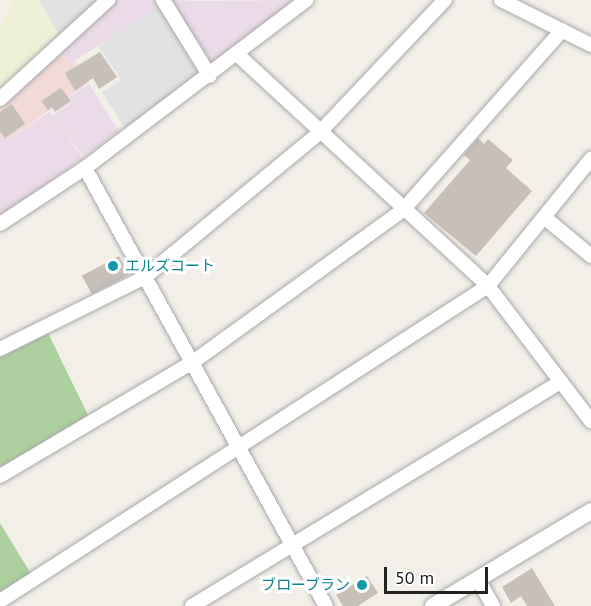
<!DOCTYPE html>
<html>
<head>
<meta charset="utf-8">
<style>
  body { margin:0 }
  #map { position:relative; width:591px; height:606px; overflow:hidden; background:#f2efe9; font-family:"PT Sans","Noto Sans JP",sans-serif }
  div>[style] { position:absolute }
  [style*='--x'] { left:calc(var(--x)*1px); top:calc(var(--y)*1px); width:calc(var(--w)*1px); rotate:calc(var(--a)*1deg) }
  .commercial>* { inset:0; background:#f2dad9 }
  .industrial>* { inset:0; background:#ebdbe8 }
  .farmland>* { inset:0; background:#eef0d5 }
  .forest>* { inset:0; background:#add19e }
  .parking>* { inset:0; background:#e2e2e2 }
  .building>* { inset:0; background:#c7bfb8; transform-origin:0 0 }
  .roads { filter:drop-shadow(0 0 2px #a9a9a9) drop-shadow(0 0 2px #a9a9a9) }
  .minor>* { height:14px; margin:-7px; padding:0 7px; transform-origin:7px; border-radius:7px; background:#fff }
  .tertiary>* { height:16px; margin:-8px; padding:0 8px; transform-origin:8px; border-radius:8px; background:#fff }
  .dots>* { width:16px; height:16px; translate:-50% -50%; box-sizing:border-box; border:3px solid #fff; border-radius:50% }
  span { translate:-50% -50%; white-space:nowrap; text-align:center; line-height:1.15; -webkit-text-stroke:6px #fff; paint-order:stroke }
  .culture-label { font-size:15px; color:#0d838f }
  .left { translate:0 -50%; text-align:left }
  .right { translate:-100% -50%; text-align:right }
  .scale { position:absolute; left:384px; top:567px; width:104px; height:27px; box-sizing:border-box; border:3px solid #222; border-top:0; padding-left:8px; font-size:18px; line-height:21px; white-space:nowrap; color:#222; -webkit-text-stroke:4px #fff; paint-order:stroke }
</style>
</head>
<body>
<div id="map">
  <div class="commercial">
    <i style="clip-path:polygon(61px 47px,72px 63px,75px 61px,88px 83px,6px 141px,0 136px,0 104px)"></i>
  </div>
  <div class="industrial">
    <i style="clip-path:polygon(117px 0,153px 0,159px 7px,71px 63px,61px 47px)"></i>
    <i style="clip-path:polygon(171px 0,202px 1px,302px 0,216px 63px,209px 61px)"></i>
    <i style="clip-path:polygon(89px 84px,119px 131px,84px 157px,56px 120px,83px 158px,0 217px,0 136px,7px 141px,49px 112px,53px 116px,72px 101px,69px 97px)"></i>
  </div>
  <div class="farmland">
    <i style="clip-path:polygon(12px 0,39px 0,61px 38px,0 94px,0 30px)"></i>
  </div>
  <div class="forest">
    <i style="clip-path:polygon(48px 333px,88px 415px,0 469px,0 357px)"></i>
    <i style="clip-path:polygon(0 523px,33px 577px,0 596px)"></i>
  </div>
  <div class="parking">
    <i style="clip-path:polygon(39px 0,103px 0,61px 38px)"></i>
    <i style="clip-path:polygon(159px 7px,198px 71px,198px 78px,125px 128px,102px 92px,121px 80px,98px 46px)"></i>
  </div>
  <div class="building">
    <i style="clip-path:polygon(100px 52px,117px 77px,99px 89px,93px 78px,75px 91px,65px 73px)"></i>
    <i style="clip-path:polygon(61px 88px,71px 101px,55px 112px,52px 107px,48px 110px,41px 101px)"></i>
    <i style="clip-path:polygon(12px 104px,25px 124px,5px 138px,0 131px,0 112px)"></i>
    <i style="clip-path:polygon(478px 138px,484px 144px,488px 139px,513px 160px,506px 168px,532px 191px,476px 256px,424px 213px,470px 160px,464px 155px)"></i>
    <i style="left:119px;top:256px;width:21px;height:42px;rotate:62deg"></i>
    <i style="clip-path:polygon(532px 568px,555px 606px,527px 606px,521px 596px,511px 603px,502px 587px)"></i>
    <i style="clip-path:polygon(367px 576px,378px 593px,358px 606px,343px 606px,336px 595px)"></i>
  </div>
  <div class="roads">
    <div class="minor">
      <i style="--x:163;--y:0;--w:89;--a:58.3"></i>
      <i style="--x:501;--y:0;--w:101;--a:26.6"></i>
      <i style="--x:238;--y:55;--w:340;--a:42.7"></i>
      <i style="--x:488;--y:286;--w:170;--a:52.7"></i>
      <i style="--x:0;--y:99;--w:147;--a:-42.5"></i>
      <i style="--x:85;--y:168;--w:500;--a:61.2"></i>
      <i style="--x:544;--y:217;--w:61;--a:39.7"></i>
      <i style="--x:0;--y:224;--w:102;--a:-33.4"></i>
      <i style="--x:85;--y:168;--w:278;--a:-37.2"></i>
      <i style="--x:0;--y:349;--w:162;--a:-26.4"></i>
      <i style="--x:145;--y:277;--w:227;--a:-39.6"></i>
      <i style="--x:320;--y:132;--w:182;--a:-46.6"></i>
      <i style="--x:0;--y:476;--w:224;--a:-30.6"></i>
      <i style="--x:193;--y:362;--w:259;--a:-35.9"></i>
      <i style="--x:403;--y:210;--w:240;--a:-48.5"></i>
      <i style="--x:478;--y:579;--w:31;--a:61"></i>
      <i style="--x:0;--y:601;--w:581;--a:-32.84"></i>
      <i style="--x:488;--y:286;--w:164;--a:-51"></i>
      <i style="--x:192;--y:606;--w:432;--a:-31.3"></i>
    </div>
    <div class="tertiary">
      <i style="--x:433;--y:606;--w:184;--a:-31"></i>
    </div>
  </div>
  <div class="dots">
    <i style="left:113px;top:266px;background:#0f9aa8"></i>
    <i style="left:362px;top:585px;background:#0f9aa8"></i>
  </div>
  <div class="culture-label">
    <span class="left" style="left:125px;top:266px">エルズコート</span>
    <span class="right" style="left:350px;top:585px">ブローブラン</span>
  </div>
  <div class="scale">50 m</div>
</div>
</body>
</html>
